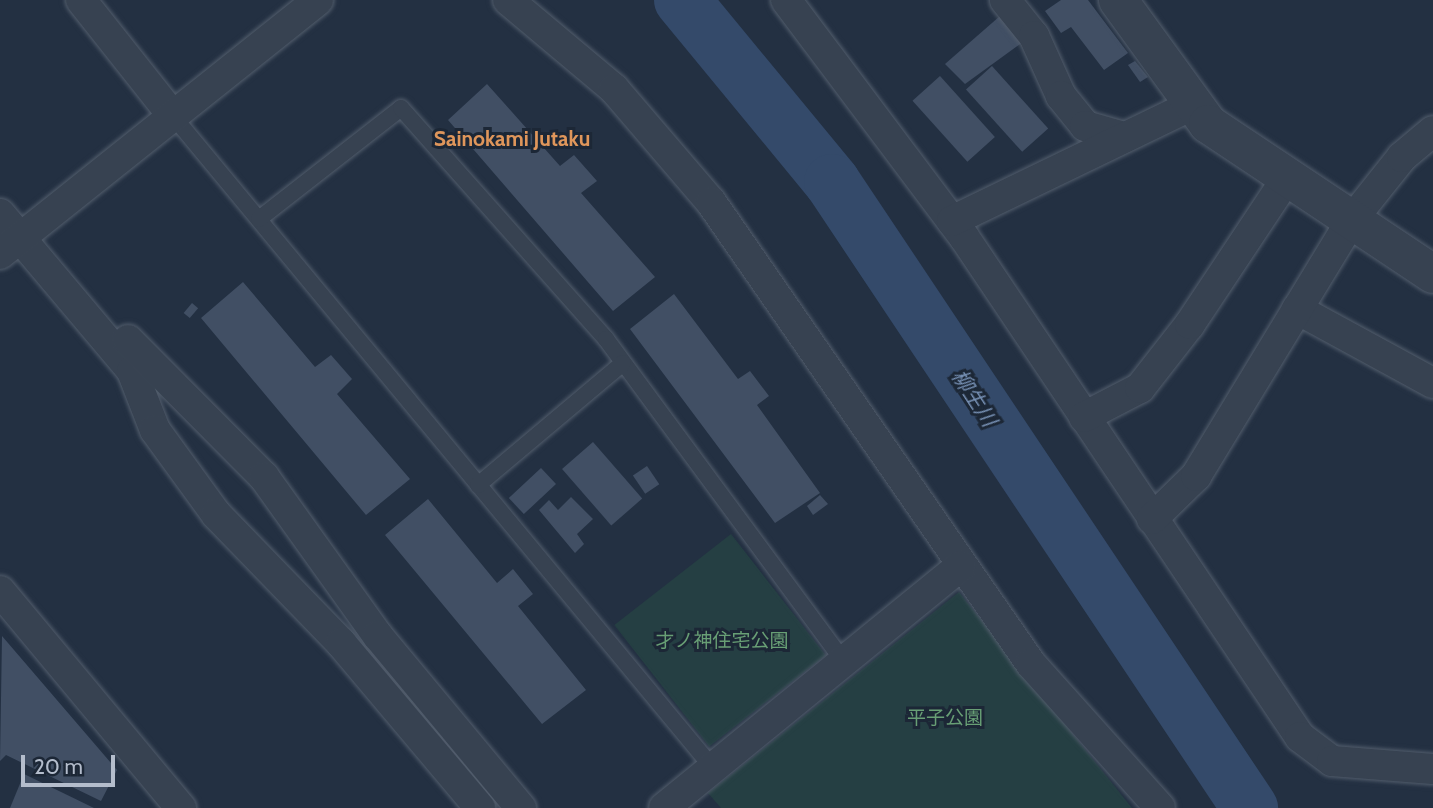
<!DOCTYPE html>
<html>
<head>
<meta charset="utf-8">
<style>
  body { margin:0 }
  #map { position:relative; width:1433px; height:808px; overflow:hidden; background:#233042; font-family:Cabin,"Noto Sans JP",sans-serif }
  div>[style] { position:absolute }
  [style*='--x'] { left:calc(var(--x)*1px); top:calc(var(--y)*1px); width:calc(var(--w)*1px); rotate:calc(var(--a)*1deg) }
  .green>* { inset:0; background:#253f43; transform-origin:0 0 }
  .river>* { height:56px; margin:-28px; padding:0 28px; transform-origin:28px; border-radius:28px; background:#344a6a }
  .building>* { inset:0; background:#414f64; transform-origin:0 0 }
  .roads { filter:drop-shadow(0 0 2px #525d6c) drop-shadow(0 0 2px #525d6c) }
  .service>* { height:16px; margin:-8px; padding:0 8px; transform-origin:8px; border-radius:8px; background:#374251 }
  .minor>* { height:30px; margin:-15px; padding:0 15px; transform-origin:15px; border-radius:15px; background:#374251 }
  .tertiary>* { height:38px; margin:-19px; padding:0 19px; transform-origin:19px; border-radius:19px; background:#374251 }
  span { translate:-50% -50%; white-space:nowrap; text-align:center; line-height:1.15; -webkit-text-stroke:6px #1c2736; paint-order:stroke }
  .park-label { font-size:19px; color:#689f75 }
  .neighbourhood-label { font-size:21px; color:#df965b; font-weight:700 }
  .water-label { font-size:21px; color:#7892b6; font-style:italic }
  .scale { position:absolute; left:21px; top:755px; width:94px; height:32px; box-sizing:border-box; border:4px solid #b4bdcc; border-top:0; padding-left:9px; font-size:21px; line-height:24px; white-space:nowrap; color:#b4bdcc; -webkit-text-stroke:5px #1c2736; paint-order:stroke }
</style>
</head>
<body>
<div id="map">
  <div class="green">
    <i style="left:731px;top:534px;width:154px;height:148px;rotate:52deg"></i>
    <i style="clip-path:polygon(959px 592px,1132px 808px,721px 808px,708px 793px)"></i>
  </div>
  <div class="river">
    <i style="--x:682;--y:0;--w:236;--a:50.5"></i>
    <i style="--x:832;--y:182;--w:753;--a:56.27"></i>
  </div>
  <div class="building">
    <i style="clip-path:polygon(1061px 0,1088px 0,1128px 53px,1104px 70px,1071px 27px,1061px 33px,1045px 11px)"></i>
    <i style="clip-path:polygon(1000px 16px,1023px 42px,965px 84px,945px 64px)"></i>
    <i style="clip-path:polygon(1135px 61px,1148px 77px,1140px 82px,1128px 65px)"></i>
    <i style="left:992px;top:66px;width:84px;height:35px;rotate:48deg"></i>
    <i style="left:940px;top:76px;width:82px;height:37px;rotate:48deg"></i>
    <i style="clip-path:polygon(487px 84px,560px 166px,574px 155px,597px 181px,581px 193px,655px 277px,613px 311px,448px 120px)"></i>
    <i style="clip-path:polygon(243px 282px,315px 367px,331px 355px,352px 379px,337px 394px,410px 479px,366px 515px,201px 318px)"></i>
    <i style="clip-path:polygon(674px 294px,738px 379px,750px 371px,769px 396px,757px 405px,820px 493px,775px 523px,630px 329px)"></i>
    <i style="left:192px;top:303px;width:8px;height:13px;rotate:40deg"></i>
    <i style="left:593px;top:442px;width:75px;height:41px;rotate:49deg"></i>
    <i style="left:647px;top:466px;width:22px;height:17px;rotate:56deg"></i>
    <i style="left:541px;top:468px;width:22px;height:44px;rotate:47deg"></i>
    <i style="clip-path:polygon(820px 495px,828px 504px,813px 515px,807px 506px)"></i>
    <i style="clip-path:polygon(571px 497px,593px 519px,577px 534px,584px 544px,575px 553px,539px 510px,549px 500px,558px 510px)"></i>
    <i style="clip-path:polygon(428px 499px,497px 583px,513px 569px,533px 594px,518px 606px,586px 690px,542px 724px,385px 535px)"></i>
    <i style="clip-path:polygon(2px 636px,117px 770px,101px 801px,6px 755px,0 761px)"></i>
    <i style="clip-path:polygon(24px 774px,94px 808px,10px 808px)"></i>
  </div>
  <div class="roads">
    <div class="service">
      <i style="--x:173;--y:116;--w:847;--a:50.37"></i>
      <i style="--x:259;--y:219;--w:180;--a:-38"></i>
      <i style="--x:401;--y:108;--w:309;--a:48.4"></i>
      <i style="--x:606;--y:339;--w:401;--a:53.6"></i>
      <i style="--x:478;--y:485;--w:189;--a:-40.1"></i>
    </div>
    <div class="minor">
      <i style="--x:81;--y:0;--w:148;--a:51.6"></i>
      <i style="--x:508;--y:0;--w:138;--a:40"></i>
      <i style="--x:614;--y:89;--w:149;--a:49.4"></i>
      <i style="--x:711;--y:202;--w:562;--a:55.29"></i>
      <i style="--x:1031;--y:664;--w:193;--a:48.1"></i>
      <i style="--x:786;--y:0;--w:296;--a:53.1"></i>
      <i style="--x:964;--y:237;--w:602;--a:56.1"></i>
      <i style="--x:1300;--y:737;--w:40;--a:37"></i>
      <i style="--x:1332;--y:761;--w:101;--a:4.5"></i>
      <i style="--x:1005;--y:0;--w:46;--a:51.1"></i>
      <i style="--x:1034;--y:36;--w:66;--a:65.8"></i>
      <i style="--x:1061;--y:96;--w:38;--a:51"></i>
      <i style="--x:1085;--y:126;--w:41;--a:15.8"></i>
      <i style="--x:0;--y:214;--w:205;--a:49.9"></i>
      <i style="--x:132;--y:371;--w:63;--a:68.7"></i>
      <i style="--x:155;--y:430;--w:104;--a:54"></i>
      <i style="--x:216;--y:514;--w:180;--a:45.9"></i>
      <i style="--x:341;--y:643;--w:216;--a:49.9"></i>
      <i style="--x:952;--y:221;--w:269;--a:-25.8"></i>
      <i style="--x:0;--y:254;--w:407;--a:-38.6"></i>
      <i style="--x:1297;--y:309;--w:155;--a:28.6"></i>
      <i style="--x:128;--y:340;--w:193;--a:45.2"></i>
      <i style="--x:264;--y:477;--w:196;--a:54.4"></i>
      <i style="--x:378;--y:636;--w:224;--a:50.3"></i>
      <i style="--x:1084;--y:417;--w:63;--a:-27.4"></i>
      <i style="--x:1140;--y:388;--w:81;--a:-52"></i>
      <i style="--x:1190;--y:324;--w:175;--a:-56.4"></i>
      <i style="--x:1152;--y:519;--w:62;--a:-44.3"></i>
      <i style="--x:1196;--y:476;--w:298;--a:-58.7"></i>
      <i style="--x:1351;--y:221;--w:82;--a:-51.4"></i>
      <i style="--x:1402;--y:157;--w:40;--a:-40"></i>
      <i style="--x:0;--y:591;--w:283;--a:50.2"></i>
      <i style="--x:664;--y:808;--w:383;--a:-39.2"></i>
    </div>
    <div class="tertiary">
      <i style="--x:1118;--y:0;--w:153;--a:54"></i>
      <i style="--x:1208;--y:124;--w:270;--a:33.7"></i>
    </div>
  </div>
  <div class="park-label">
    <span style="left:722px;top:641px">才ノ神住宅公園</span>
    <span style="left:945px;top:718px">平子公園</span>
  </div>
  <div class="neighbourhood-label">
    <span style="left:512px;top:139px">Sainokami Jutaku</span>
  </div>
  <div class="water-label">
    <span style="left:974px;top:398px;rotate:57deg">柳生川</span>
  </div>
  <div class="scale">20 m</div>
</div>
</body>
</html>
